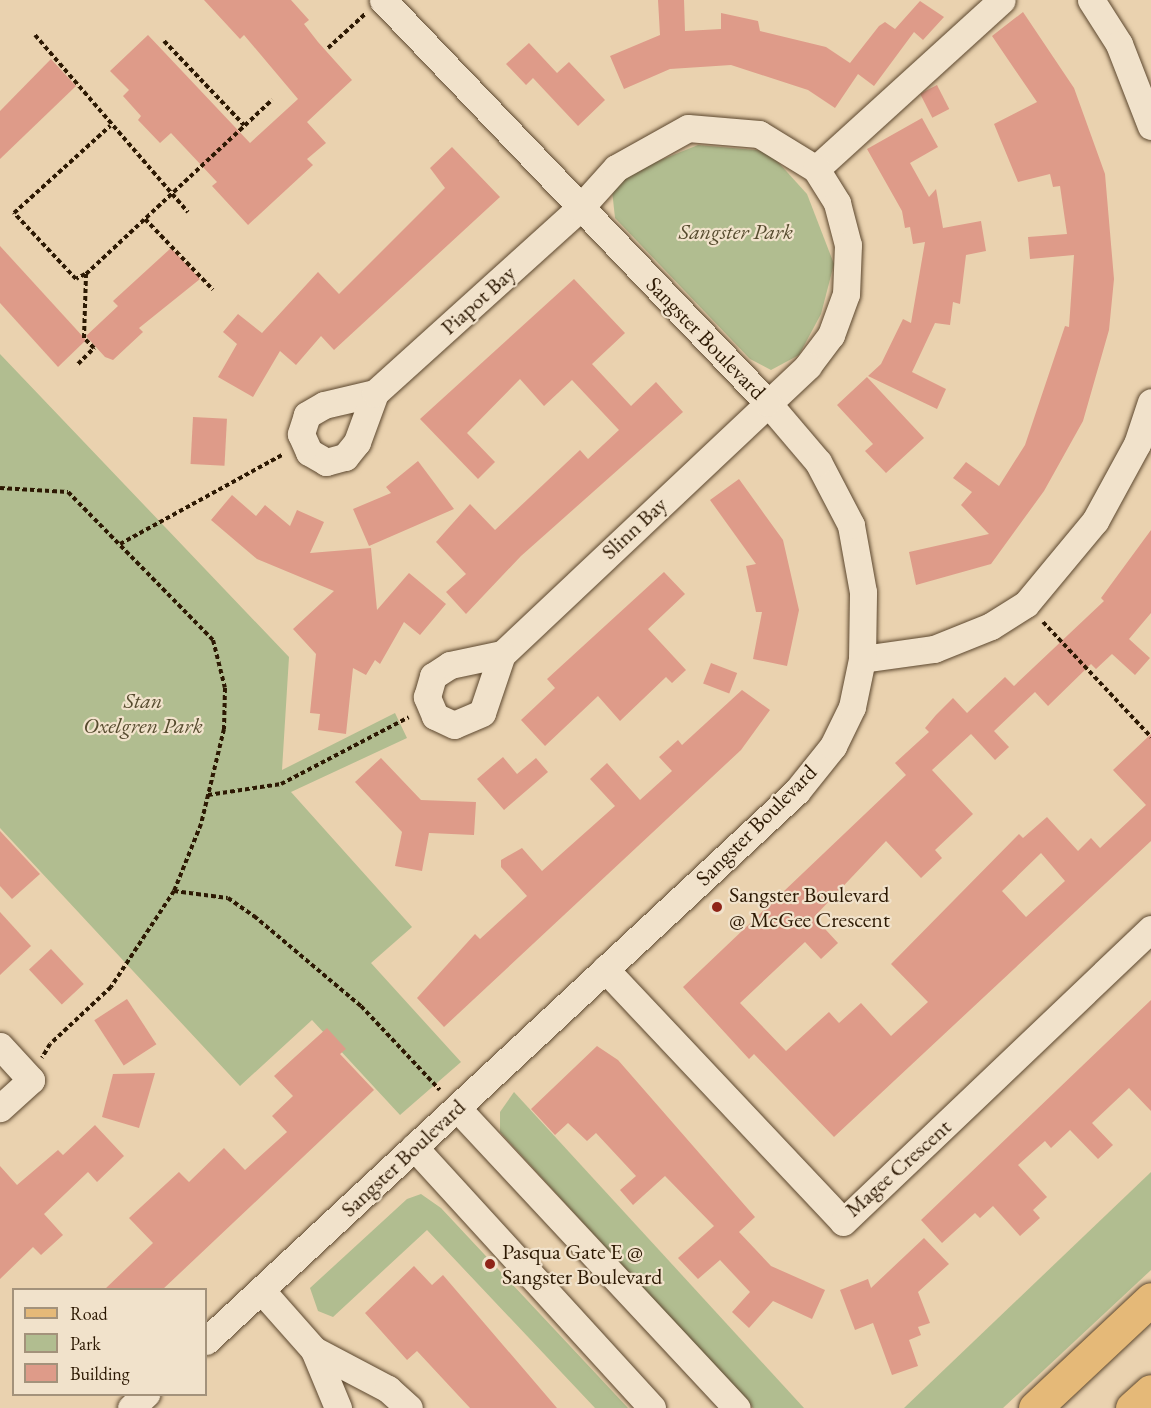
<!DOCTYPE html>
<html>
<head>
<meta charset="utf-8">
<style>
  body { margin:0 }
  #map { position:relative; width:1151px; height:1408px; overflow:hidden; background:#ead2af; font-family:"EB Garamond",serif }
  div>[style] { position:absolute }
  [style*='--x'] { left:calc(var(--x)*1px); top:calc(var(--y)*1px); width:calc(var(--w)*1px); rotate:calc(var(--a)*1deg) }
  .green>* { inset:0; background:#b1bd90 }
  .building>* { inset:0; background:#de9b89; transform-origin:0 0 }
  .path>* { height:4px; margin-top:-2px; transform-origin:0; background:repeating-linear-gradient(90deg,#2d1903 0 4.5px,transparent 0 7.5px) }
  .roads { filter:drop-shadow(0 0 2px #5c472e) drop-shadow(0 0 2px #5c472e) }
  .minor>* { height:27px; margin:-13.5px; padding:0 13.5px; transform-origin:13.5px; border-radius:13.5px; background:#f1e2cb }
  .major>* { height:33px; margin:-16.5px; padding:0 16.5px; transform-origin:16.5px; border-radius:16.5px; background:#e5b978 }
  .dots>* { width:16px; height:16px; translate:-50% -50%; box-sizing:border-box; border:3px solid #f1e2cb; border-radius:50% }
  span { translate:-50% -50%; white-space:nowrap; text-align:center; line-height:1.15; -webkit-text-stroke:4.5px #f1e2cb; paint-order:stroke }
  .park-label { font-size:22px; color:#554a2d; font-style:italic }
  .street-label { font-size:22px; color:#2d1903 }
  .poi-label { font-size:22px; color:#2d1903 }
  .left { translate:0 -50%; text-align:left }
  .legend { position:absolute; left:12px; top:1288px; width:195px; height:108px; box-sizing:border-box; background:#f1e2cb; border:2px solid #a3927b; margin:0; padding:8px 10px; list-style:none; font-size:18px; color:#2d1903 }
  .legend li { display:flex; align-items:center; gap:12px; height:30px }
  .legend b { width:30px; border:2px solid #a3927b }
</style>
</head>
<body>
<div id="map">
  <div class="green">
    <i style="clip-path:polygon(698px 145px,768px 151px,807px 194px,834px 264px,821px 314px,799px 355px,771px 370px,750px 359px,615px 218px,612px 190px,636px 170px)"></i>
    <i style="clip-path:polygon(0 354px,289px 657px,282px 770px,395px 713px,407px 738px,291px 792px,412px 927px,371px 963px,461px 1062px,400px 1115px,312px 1020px,240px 1086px,0 828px)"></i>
    <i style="clip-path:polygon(514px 1092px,804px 1408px,753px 1408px,500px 1132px,500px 1112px)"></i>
    <i style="clip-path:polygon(1151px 1172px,1151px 1270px,1003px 1408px,904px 1408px)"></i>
    <i style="clip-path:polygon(421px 1194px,441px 1208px,628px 1408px,595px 1408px,427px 1230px,333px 1317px,318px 1311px,310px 1288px,407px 1199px)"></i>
  </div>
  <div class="building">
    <i style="clip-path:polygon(204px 0,291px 0,309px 20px,304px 24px,318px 42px,352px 80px,307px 122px,326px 143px,307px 159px,313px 165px,248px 225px,212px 186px,217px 182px,171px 133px,160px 143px,138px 120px,141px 116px,123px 96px,129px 90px,110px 71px,148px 35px,250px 143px,298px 99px,244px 35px,240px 39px)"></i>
    <i style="clip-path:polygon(658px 0,684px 0,685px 31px,721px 29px,721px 13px,758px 21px,760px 31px,826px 47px,850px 63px,879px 26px,885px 22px,895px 29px,920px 1px,944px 17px,923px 40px,914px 32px,874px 86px,858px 74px,835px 108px,808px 90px,731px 65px,670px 69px,624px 89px,610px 56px,660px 35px)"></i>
    <i style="clip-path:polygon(1023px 12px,1074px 88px,1105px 174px,1114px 279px,1109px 330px,1083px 421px,1044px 491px,991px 564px,916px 585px,909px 552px,989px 534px,961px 505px,972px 492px,953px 478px,966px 462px,999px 486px,1025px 445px,1065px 326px,1069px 327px,1074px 255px,1030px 259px,1028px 237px,1067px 234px,1060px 186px,1053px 187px,1050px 174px,1018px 182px,994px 124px,1037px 102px,992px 36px)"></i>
    <i style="clip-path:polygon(529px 43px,557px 73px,569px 62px,605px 100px,578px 126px,533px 78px,526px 85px,506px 64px)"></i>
    <i style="clip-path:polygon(51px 59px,76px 86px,0 159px,0 111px)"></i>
    <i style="left:937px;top:85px;width:27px;height:19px;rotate:63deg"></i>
    <i style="clip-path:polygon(922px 118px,938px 147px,910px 163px,929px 197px,936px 189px,943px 228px,981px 221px,986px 251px,966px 255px,960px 304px,953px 302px,950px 325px,935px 323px,912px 372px,946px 389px,937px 409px,868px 376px,881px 364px,903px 319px,911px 323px,925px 242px,913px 244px,910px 227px,905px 228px,902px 211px,867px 149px)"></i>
    <i style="clip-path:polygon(452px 147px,500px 197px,334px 350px,321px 336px,296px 365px,280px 351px,253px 397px,218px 377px,237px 344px,223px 332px,238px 314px,262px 333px,318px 272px,339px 294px,445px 188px,430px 168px)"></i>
    <i style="clip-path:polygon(0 246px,86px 340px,58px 367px,0 303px)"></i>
    <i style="clip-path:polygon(171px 248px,200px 279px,139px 328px,143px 332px,113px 360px,105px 357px,86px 336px,118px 306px,113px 301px)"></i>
    <i style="clip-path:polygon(574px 279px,625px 333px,592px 364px,631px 406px,656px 382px,683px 412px,521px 556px,466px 614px,446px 592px,466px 574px,436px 542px,470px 504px,495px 530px,580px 450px,588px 459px,619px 430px,572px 380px,544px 406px,520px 379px,467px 433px,495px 462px,478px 479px,420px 419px)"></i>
    <i style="clip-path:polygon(867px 377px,924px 438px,886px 473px,865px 451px,873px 444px,837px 405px)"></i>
    <i style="left:193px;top:417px;width:34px;height:47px;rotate:3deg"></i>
    <i style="clip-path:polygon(418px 461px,454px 509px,369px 546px,353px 509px,391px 493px,386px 487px)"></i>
    <i style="clip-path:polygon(739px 479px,783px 540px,799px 610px,787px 666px,753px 659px,762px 612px,756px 612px,746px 566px,756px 564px,710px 500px)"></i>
    <i style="clip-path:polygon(232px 495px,256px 516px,265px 505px,290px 526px,297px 510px,324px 522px,310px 553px,371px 548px,377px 610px,409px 573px,446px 604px,420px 635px,404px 622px,380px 664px,375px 660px,366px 675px,353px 668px,346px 734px,318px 730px,320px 714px,310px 713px,316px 654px,293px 629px,334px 591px,257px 559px,211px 520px)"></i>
    <i style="clip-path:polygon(evenodd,1151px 530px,1151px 613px,1129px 639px,1150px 658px,1135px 675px,1112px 654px,1096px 669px,1091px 664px,1048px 706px,1035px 692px,994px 731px,1009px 747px,995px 760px,971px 734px,932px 770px,973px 814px,935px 850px,942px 858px,921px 878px,886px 841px,814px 917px,838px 943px,821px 959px,805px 942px,740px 1003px,786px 1051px,829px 1012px,839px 1023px,861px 1003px,891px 1036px,928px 1002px,891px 964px,1019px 834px,1023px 838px,1047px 817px,1078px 851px,1091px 838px,1100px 848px,1146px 805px,1113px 770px,1151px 734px,1151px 841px,834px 1137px,754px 1054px,749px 1059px,683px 987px,906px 775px,895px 763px,929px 732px,925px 728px,936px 715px,953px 698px,967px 713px,1005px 677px,1014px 686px,1104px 601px,1101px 598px,1151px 530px,1041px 853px,1065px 881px,1026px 917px,1002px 891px,1041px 853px)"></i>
    <i style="clip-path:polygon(664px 572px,685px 594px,648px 629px,686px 670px,672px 683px,666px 677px,620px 721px,598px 696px,545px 746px,521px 720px,555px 688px,547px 679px)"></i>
    <i style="left:711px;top:663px;width:28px;height:22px;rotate:21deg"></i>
    <i style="clip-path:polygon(742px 690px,770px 710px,741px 750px,444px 1027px,417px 998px,475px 934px,480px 939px,527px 896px,501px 867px,501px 860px,522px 848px,542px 871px,615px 806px,590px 779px,607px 763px,640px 800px,672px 771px,659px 757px,678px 740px,682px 745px)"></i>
    <i style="clip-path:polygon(503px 757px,517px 774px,536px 758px,548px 772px,504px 810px,477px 779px)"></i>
    <i style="clip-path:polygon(381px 758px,421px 800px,476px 802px,474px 835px,429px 833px,422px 871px,395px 866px,402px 832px,355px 782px)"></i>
    <i style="clip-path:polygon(0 831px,40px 874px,12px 899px,0 886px)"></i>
    <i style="clip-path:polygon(0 912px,31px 946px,0 975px)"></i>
    <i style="left:51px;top:949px;width:48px;height:30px;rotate:47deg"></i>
    <i style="left:127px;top:999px;width:54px;height:39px;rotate:57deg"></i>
    <i style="clip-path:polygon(1151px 1000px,1151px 1111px,1129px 1088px,1092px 1123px,1113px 1145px,1098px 1159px,1070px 1130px,1051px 1148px,1045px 1141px,1018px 1165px,1047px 1197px,1033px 1210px,1040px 1218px,1020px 1236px,993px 1206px,980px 1218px,975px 1213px,942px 1243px,921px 1220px)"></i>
    <i style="clip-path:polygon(327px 1028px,346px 1049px,340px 1054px,374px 1090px,162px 1290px,104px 1290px,153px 1243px,129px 1218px,179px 1172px,189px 1182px,224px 1148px,245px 1170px,287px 1132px,272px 1116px,293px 1096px,274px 1076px)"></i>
    <i style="clip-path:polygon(597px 1046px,618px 1060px,755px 1217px,739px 1232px,771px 1266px,825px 1290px,812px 1319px,773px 1301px,749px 1328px,732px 1312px,750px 1292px,720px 1260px,698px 1279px,678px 1258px,714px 1226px,665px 1176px,633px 1205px,620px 1190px,636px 1176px,596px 1133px,587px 1141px,568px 1123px,555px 1135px,531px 1109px)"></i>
    <i style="clip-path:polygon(155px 1073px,139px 1128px,102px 1117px,113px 1074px)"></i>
    <i style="clip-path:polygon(95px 1125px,124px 1156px,97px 1182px,88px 1172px,44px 1214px,63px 1235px,41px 1255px,33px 1247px,0 1279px,0 1166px,17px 1185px,58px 1150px,63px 1155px)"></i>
    <i style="clip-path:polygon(924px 1238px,949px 1264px,918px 1292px,930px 1323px,918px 1327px,921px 1335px,909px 1340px,918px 1366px,892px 1375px,873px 1323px,855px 1330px,840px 1290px,868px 1279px,871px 1288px)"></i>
    <i style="clip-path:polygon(414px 1266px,432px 1285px,443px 1275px,557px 1408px,470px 1408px,417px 1351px,407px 1360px,365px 1313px)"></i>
  </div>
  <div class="path">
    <i style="--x:35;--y:35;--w:234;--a:49.2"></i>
    <i style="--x:164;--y:41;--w:116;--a:46.4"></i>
    <i style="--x:328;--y:48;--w:50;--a:-42.6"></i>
    <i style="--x:145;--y:219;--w:98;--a:46.2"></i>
    <i style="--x:85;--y:274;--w:10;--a:151"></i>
    <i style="--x:76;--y:279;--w:91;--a:-133.2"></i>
    <i style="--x:14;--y:213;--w:130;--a:-42.2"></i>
    <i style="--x:78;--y:364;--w:23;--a:-45"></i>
    <i style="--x:94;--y:348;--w:14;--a:-135"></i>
    <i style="--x:84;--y:338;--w:64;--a:-88.2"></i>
    <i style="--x:86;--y:274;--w:255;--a:-43.1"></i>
    <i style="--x:0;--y:488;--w:68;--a:3.4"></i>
    <i style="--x:68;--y:492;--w:207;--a:45.6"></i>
    <i style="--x:213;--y:640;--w:49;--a:76"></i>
    <i style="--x:225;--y:688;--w:41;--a:91.4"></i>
    <i style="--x:224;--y:729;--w:98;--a:103.6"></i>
    <i style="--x:201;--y:824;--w:72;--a:111.9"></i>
    <i style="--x:174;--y:891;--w:115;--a:123.3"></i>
    <i style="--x:111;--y:987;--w:83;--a:136.9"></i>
    <i style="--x:50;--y:1044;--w:16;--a:120"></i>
    <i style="--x:120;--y:544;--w:187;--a:-28.8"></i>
    <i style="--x:1043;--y:622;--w:158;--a:46.8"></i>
    <i style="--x:208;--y:795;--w:74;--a:-8.6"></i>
    <i style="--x:281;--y:784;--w:144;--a:-27.6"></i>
    <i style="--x:174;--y:891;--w:54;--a:7.4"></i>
    <i style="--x:228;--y:898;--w:32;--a:35"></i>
    <i style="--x:254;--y:916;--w:140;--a:40.1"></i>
    <i style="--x:361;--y:1006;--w:115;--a:46.8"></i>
  </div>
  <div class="roads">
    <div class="minor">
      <i style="--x:1091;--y:0;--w:52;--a:57.5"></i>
      <i style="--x:1119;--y:44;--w:88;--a:68.7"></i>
      <i style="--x:816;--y:169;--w:251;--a:-42.3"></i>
      <i style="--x:375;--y:393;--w:52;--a:166.8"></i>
      <i style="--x:324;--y:405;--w:20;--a:150"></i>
      <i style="--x:307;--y:415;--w:20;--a:108"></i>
      <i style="--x:301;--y:434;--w:20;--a:66"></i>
      <i style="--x:309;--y:452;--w:20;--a:30"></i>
      <i style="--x:326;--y:462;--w:20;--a:-15"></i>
      <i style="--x:345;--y:457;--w:19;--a:-51"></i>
      <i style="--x:357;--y:442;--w:52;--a:-69.8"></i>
      <i style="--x:375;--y:393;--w:276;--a:-42.1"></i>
      <i style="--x:580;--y:208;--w:54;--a:-48"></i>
      <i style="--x:616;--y:168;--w:82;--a:-29.1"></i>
      <i style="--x:688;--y:128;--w:71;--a:4.8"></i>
      <i style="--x:759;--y:134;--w:67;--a:31.6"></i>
      <i style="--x:816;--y:169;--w:40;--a:58"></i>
      <i style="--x:837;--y:203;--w:43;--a:75.3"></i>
      <i style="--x:848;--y:245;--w:49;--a:92.3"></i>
      <i style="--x:846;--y:294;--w:44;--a:110.1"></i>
      <i style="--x:831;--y:335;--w:39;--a:127"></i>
      <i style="--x:808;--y:366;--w:420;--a:136.7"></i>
      <i style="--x:502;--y:654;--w:62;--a:108.7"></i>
      <i style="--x:482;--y:713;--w:30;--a:157"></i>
      <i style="--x:454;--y:725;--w:21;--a:-155"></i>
      <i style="--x:435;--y:716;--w:21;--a:-113"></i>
      <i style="--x:427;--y:697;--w:22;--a:-74"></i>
      <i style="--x:433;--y:676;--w:20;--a:-33"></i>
      <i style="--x:450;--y:665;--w:53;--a:-11.9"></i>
      <i style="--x:862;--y:659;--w:73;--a:-7.9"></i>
      <i style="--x:934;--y:649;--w:61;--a:-22"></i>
      <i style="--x:991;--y:626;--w:41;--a:-32.2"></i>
      <i style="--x:1026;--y:604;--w:108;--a:-50.3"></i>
      <i style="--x:1095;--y:521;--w:88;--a:-61.4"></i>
      <i style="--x:1137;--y:444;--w:44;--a:-71.6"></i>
      <i style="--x:605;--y:969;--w:347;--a:46.7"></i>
      <i style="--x:843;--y:1222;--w:425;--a:-43.6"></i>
      <i style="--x:0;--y:1046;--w:46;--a:47.6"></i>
      <i style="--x:31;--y:1080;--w:42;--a:137.9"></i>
      <i style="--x:457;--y:1108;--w:410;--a:47"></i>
      <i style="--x:414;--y:1147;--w:353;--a:47.6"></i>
      <i style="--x:261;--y:1290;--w:80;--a:48.5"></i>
      <i style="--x:314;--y:1350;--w:63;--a:67.5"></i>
      <i style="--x:206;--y:1341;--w:807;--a:-42.94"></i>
      <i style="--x:797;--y:791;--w:58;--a:-51.3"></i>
      <i style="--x:833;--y:746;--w:43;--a:-64"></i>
      <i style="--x:852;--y:707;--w:49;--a:-78.2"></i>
      <i style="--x:862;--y:659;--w:67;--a:-89.1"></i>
      <i style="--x:863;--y:592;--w:68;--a:-100.2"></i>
      <i style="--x:851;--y:525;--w:71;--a:-117.6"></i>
      <i style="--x:818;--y:462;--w:79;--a:-130.4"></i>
      <i style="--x:767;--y:402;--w:556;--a:-133.69"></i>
      <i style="--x:314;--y:1350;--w:84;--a:27.8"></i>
      <i style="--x:388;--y:1389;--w:28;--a:42"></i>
      <i style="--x:131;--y:1408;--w:21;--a:-43"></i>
    </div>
    <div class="major">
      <i style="--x:1035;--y:1408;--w:159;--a:-43.2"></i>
      <i style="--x:1132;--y:1408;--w:25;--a:-42"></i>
    </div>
  </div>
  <div class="dots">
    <i style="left:717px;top:907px;background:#8f2418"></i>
    <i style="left:490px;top:1264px;background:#8f2418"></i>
  </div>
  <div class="park-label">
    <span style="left:736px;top:232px">Sangster Park</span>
    <span style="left:143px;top:713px">Stan<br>Oxelgren Park</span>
  </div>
  <div class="street-label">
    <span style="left:478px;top:300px;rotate:-42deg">Piapot Bay</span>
    <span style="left:706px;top:338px;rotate:46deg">Sangster Boulevard</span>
    <span style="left:634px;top:528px;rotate:-43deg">Slinn Bay</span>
    <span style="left:756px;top:825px;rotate:-45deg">Sangster Boulevard</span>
    <span style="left:403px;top:1158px;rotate:-43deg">Sangster Boulevard</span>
    <span style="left:898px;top:1168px;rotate:-42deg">Magee Crescent</span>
  </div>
  <div class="poi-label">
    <span class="left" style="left:729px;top:907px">Sangster Boulevard<br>@ McGee Crescent</span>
    <span class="left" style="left:502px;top:1264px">Pasqua Gate E @<br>Sangster Boulevard</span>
  </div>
  <ul class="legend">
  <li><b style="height:8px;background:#e5b978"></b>Road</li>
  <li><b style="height:16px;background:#b1bd90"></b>Park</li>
  <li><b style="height:16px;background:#de9b89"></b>Building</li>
  </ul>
</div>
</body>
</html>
